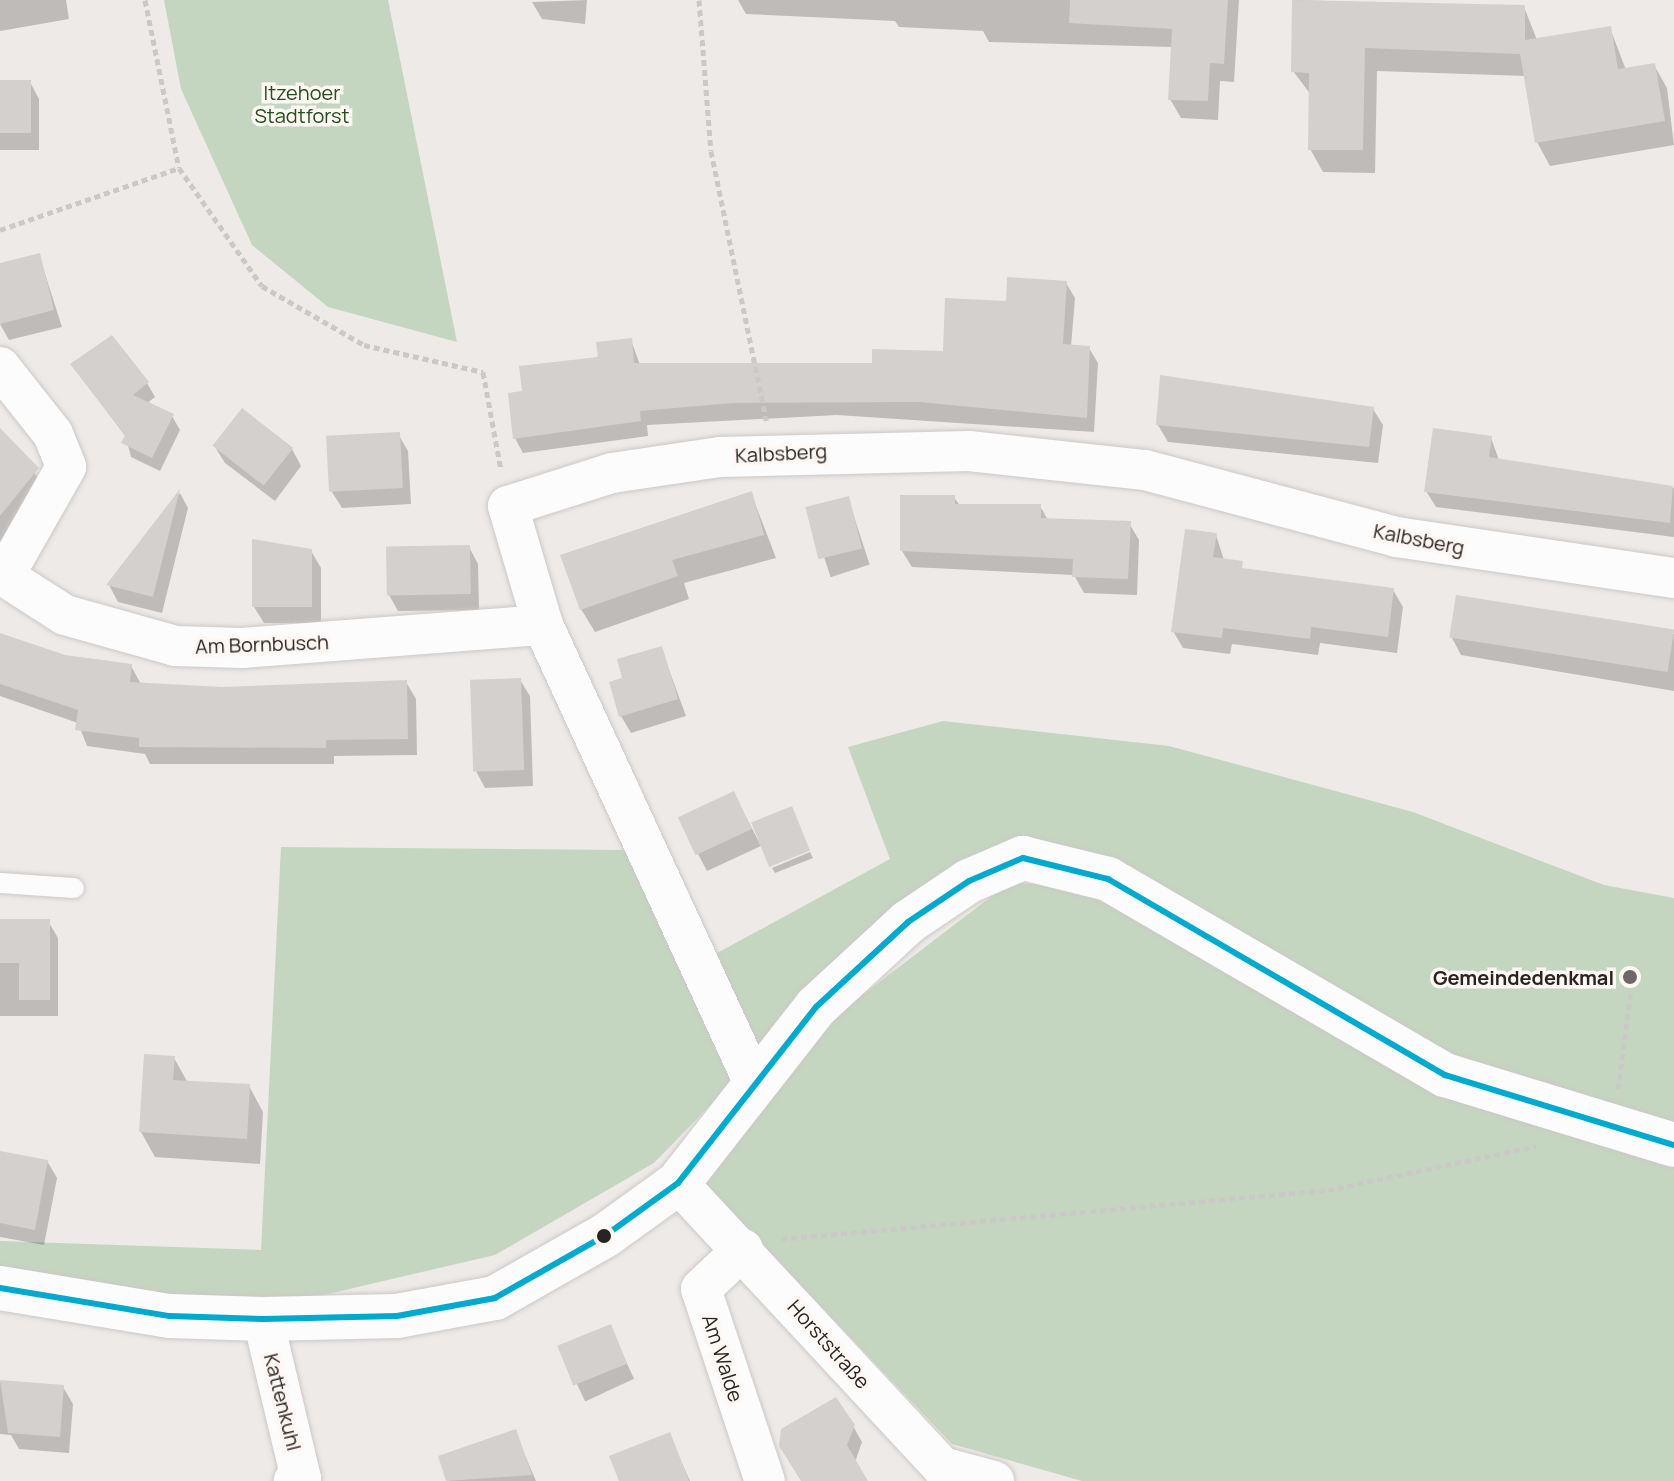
<!DOCTYPE html>
<html>
<head>
<meta charset="utf-8">
<style>
  body { margin:0 }
  #map { position:relative; width:1674px; height:1481px; overflow:hidden; background:#eeeae8; font-family:Manrope,sans-serif }
  div>[style] { position:absolute }
  [style*='--x'] { left:calc(var(--x)*1px); top:calc(var(--y)*1px); width:calc(var(--w)*1px); rotate:calc(var(--a)*1deg) }
  .forest>* { inset:0; background:#c5d6c0 }
  .shadow>* { inset:0; background:#0003; transform-origin:0 0 }
  .building>* { inset:0; background:#d3d0ce; transform-origin:0 0 }
  .path>* { height:5px; margin-top:-2.5px; transform-origin:0; background:repeating-linear-gradient(90deg,#cbc9c8 0 6px,transparent 0 10px) }
  .roads { filter:drop-shadow(0 0 2px #cbc8c6) drop-shadow(0 0 2px #cbc8c6) }
  .lane>* { height:20px; margin:-10px; padding:0 10px; transform-origin:10px; border-radius:10px; background:#fcfcfc }
  .street>* { height:40px; margin:-20px; padding:0 20px; transform-origin:20px; border-radius:20px; background:#fcfcfc }
  .secondary>* { height:44px; margin:-22px; padding:0 22px; transform-origin:22px; border-radius:22px; background:#fcfcfc }
  .bus-1>* { height:6px; margin:-3px; padding:0 3px; transform-origin:3px; border-radius:3px; background:#00a9ce }
  .dots>* { width:22px; height:22px; translate:-50% -50%; box-sizing:border-box; border:4px solid #fef7f3; border-radius:50% }
  span { translate:-50% -50%; white-space:nowrap; text-align:center; line-height:1.15; -webkit-text-stroke:7px #fef7f3; paint-order:stroke }
  .park-label { font-size:20px; color:#224f1c }
  .street-label { font-size:20px; color:#272422 }
  .poi-label { font-size:20px; color:#272422; font-weight:700 }
  .right { translate:-100% -50%; text-align:right }
</style>
</head>
<body>
<div id="map">
  <div class="forest">
    <i style="clip-path:polygon(164px 0,388px 0,457px 342px,328px 307px,252px 245px,181px 89px)"></i>
    <i style="clip-path:polygon(943px 721px,1169px 746px,1413px 812px,1604px 885px,1674px 898px,1674px 1134px,1490px 1081px,1040px 843px,755px 1060px,708px 958px,890px 859px,848px 747px)"></i>
    <i style="clip-path:polygon(281px 847px,627px 850px,734px 1081px,654px 1163px,495px 1255px,285px 1304px,73px 1294px,0 1278px,0 1241px,261px 1250px)"></i>
    <i style="clip-path:polygon(1009px 883px,1075px 886px,1674px 1164px,1674px 1481px,1082px 1481px,952px 1444px,705px 1185px,831px 1019px)"></i>
  </div>
  <div class="shadow">
    <i style="clip-path:polygon(0 0,66px 0,69px 19px,0 31px)"></i>
    <i style="clip-path:polygon(587px 0,585px 24px,542px 19px,532px 2px)"></i>
    <i style="clip-path:polygon(738px 0,1239px 0,1234px 82px,1220px 81px,1218px 120px,1181px 118px,1170px 99px,1173px 47px,989px 42px,983px 31px,899px 27px,895px 21px,746px 14px)"></i>
    <i style="clip-path:polygon(1294px 0,1524px 7px,1537px 40px,1610px 28px,1626px 70px,1654px 65px,1667px 88px,1674px 145px,1550px 166px,1537px 142px,1526px 76px,1377px 71px,1375px 173px,1323px 172px,1310px 149px,1311px 95px,1293px 71px)"></i>
    <i style="clip-path:polygon(0 82px,30px 82px,39px 99px,39px 150px,0 150px)"></i>
    <i style="clip-path:polygon(39px 255px,62px 327px,9px 340px,0 324px,0 265px)"></i>
    <i style="clip-path:polygon(1066px 283px,1075px 298px,1071px 347px,1089px 348px,1098px 363px,1094px 432px,837px 415px,647px 425px,648px 436px,523px 453px,515px 438px,524px 393px,631px 340px,640px 365px,873px 365px,945px 353px,1007px 303px)"></i>
    <i style="clip-path:polygon(72px 365px,147px 383px,155px 397px,146px 404px,172px 416px,180px 430px,160px 471px,131px 457px,126px 437px)"></i>
    <i style="clip-path:polygon(1162px 378px,1373px 409px,1383px 425px,1378px 463px,1168px 442px,1158px 425px)"></i>
    <i style="clip-path:polygon(398px 434px,408px 451px,411px 504px,342px 508px,332px 492px)"></i>
    <i style="clip-path:polygon(0 438px,47px 486px,0 542px)"></i>
    <i style="clip-path:polygon(1491px 438px,1499px 460px,1674px 488px,1674px 537px,1436px 507px,1426px 491px)"></i>
    <i style="clip-path:polygon(215px 447px,292px 449px,301px 466px,275px 501px,225px 463px)"></i>
    <i style="clip-path:polygon(180px 493px,188px 508px,162px 613px,118px 602px,109px 585px)"></i>
    <i style="clip-path:polygon(751px 493px,776px 558px,684px 583px,689px 599px,595px 632px,581px 609px)"></i>
    <i style="clip-path:polygon(954px 497px,960px 506px,1040px 506px,1048px 520px,1129px 523px,1139px 540px,1137px 595px,1084px 593px,1074px 575px,912px 567px,902px 551px)"></i>
    <i style="left:848px;top:498px;width:70px;height:41px;rotate:72deg"></i>
    <i style="clip-path:polygon(1216px 535px,1224px 560px,1247px 571px,1393px 590px,1403px 607px,1397px 653px,1320px 643px,1318px 655px,1232px 644px,1230px 654px,1183px 648px,1173px 631px)"></i>
    <i style="clip-path:polygon(469px 547px,478px 564px,479px 610px,398px 611px,389px 595px)"></i>
    <i style="clip-path:polygon(311px 551px,321px 568px,321px 623px,264px 623px,254px 607px)"></i>
    <i style="clip-path:polygon(1674px 634px,1674px 691px,1461px 655px,1452px 638px)"></i>
    <i style="clip-path:polygon(0 635px,64px 657px,131px 666px,141px 684px,222px 689px,406px 682px,416px 699px,417px 755px,334px 756px,334px 764px,150px 764px,145px 754px,87px 746px,78px 723px,0 696px)"></i>
    <i style="clip-path:polygon(661px 648px,686px 716px,631px 733px,621px 716px,624px 679px)"></i>
    <i style="clip-path:polygon(520px 680px,530px 696px,533px 786px,485px 788px,476px 771px)"></i>
    <i style="clip-path:polygon(743px 811px,761px 846px,707px 871px,698px 854px)"></i>
    <i style="clip-path:polygon(810px 852px,813px 858px,775px 873px,772px 868px)"></i>
    <i style="clip-path:polygon(0 921px,48px 921px,58px 938px,58px 1016px,0 1016px)"></i>
    <i style="clip-path:polygon(174px 1058px,188px 1083px,249px 1086px,263px 1112px,260px 1164px,155px 1157px,141px 1132px)"></i>
    <i style="clip-path:polygon(0 1153px,47px 1161px,57px 1178px,44px 1245px,0 1237px)"></i>
    <i style="left:610px;top:1327px;width:57px;height:54px;rotate:65deg"></i>
    <i style="clip-path:polygon(0 1382px,63px 1387px,73px 1404px,69px 1453px,19px 1449px,11px 1435px,0 1434px)"></i>
    <i style="clip-path:polygon(853px 1426px,862px 1442px,855px 1462px,866px 1481px,803px 1481px)"></i>
    <i style="clip-path:polygon(515px 1432px,536px 1481px,449px 1481px,440px 1457px)"></i>
    <i style="clip-path:polygon(669px 1435px,690px 1481px,621px 1481px)"></i>
  </div>
  <div class="building">
    <i style="clip-path:polygon(1070px 0,1228px 0,1224px 64px,1210px 63px,1208px 101px,1168px 100px,1172px 29px,1069px 23px)"></i>
    <i style="clip-path:polygon(1292px 0,1525px 5px,1525px 40px,1611px 26px,1618px 69px,1655px 63px,1665px 121px,1535px 143px,1520px 54px,1365px 48px,1363px 150px,1308px 150px,1309px 73px,1291px 72px)"></i>
    <i style="left:0;top:80px;width:31px;height:53px"></i>
    <i style="clip-path:polygon(40px 253px,54px 310px,0 324px,0 263px)"></i>
    <i style="clip-path:polygon(1007px 277px,1067px 281px,1063px 344px,1090px 346px,1087px 418px,919px 402px,733px 403px,640px 411px,641px 421px,513px 439px,508px 393px,522px 391px,519px 366px,598px 357px,596px 342px,632px 338px,634px 363px,872px 363px,872px 349px,943px 351px,945px 298px,1006px 301px)"></i>
    <i style="clip-path:polygon(112px 335px,149px 382px,133px 395px,174px 414px,152px 458px,121px 443px,125px 435px,70px 364px)"></i>
    <i style="clip-path:polygon(1160px 375px,1374px 407px,1369px 447px,1156px 425px)"></i>
    <i style="left:242px;top:408px;width:65px;height:48px;rotate:38deg"></i>
    <i style="clip-path:polygon(0 428px,39px 468px,0 516px)"></i>
    <i style="clip-path:polygon(1433px 428px,1492px 436px,1489px 457px,1673px 486px,1670px 523px,1424px 492px)"></i>
    <i style="left:400px;top:432px;width:56px;height:74px;rotate:87deg"></i>
    <i style="clip-path:polygon(180px 489px,153px 597px,106px 585px)"></i>
    <i style="clip-path:polygon(752px 491px,764px 535px,672px 560px,678px 576px,580px 610px,560px 555px)"></i>
    <i style="clip-path:polygon(900px 495px,955px 495px,955px 504px,1041px 504px,1041px 518px,1131px 521px,1128px 579px,1072px 577px,1073px 559px,900px 551px)"></i>
    <i style="left:849px;top:496px;width:54px;height:45px;rotate:76deg"></i>
    <i style="clip-path:polygon(1185px 529px,1217px 533px,1213px 557px,1243px 561px,1242px 568px,1394px 588px,1388px 637px,1311px 627px,1310px 639px,1223px 628px,1222px 638px,1171px 632px)"></i>
    <i style="clip-path:polygon(252px 539px,312px 549px,312px 607px,252px 607px)"></i>
    <i style="left:470px;top:545px;width:49px;height:84px;rotate:89deg"></i>
    <i style="left:1456px;top:595px;width:221px;height:43px;rotate:9deg"></i>
    <i style="clip-path:polygon(0 633px,65px 655px,132px 664px,130px 682px,222px 687px,407px 680px,408px 739px,326px 740px,326px 748px,139px 747px,139px 738px,75px 730px,78px 710px,0 684px)"></i>
    <i style="clip-path:polygon(662px 646px,678px 699px,619px 717px,609px 682px,622px 678px,617px 659px)"></i>
    <i style="left:521px;top:678px;width:92px;height:51px;rotate:88deg"></i>
    <i style="left:734px;top:791px;width:42px;height:62px;rotate:65deg"></i>
    <i style="left:792px;top:806px;width:48px;height:44px;rotate:68deg"></i>
    <i style="clip-path:polygon(0 919px,50px 919px,50px 1000px,19px 1000px,19px 963px,0 963px)"></i>
    <i style="clip-path:polygon(144px 1054px,175px 1056px,173px 1080px,250px 1084px,247px 1139px,139px 1132px)"></i>
    <i style="clip-path:polygon(0 1151px,48px 1160px,35px 1230px,0 1223px)"></i>
    <i style="left:611px;top:1324px;width:43px;height:58px;rotate:68deg"></i>
    <i style="clip-path:polygon(0 1380px,64px 1385px,60px 1437px,8px 1433px)"></i>
    <i style="clip-path:polygon(836px 1397px,855px 1425px,847px 1445px,868px 1481px,801px 1481px,779px 1446px,781px 1429px)"></i>
    <i style="clip-path:polygon(516px 1429px,532px 1475px,446px 1481px,438px 1456px)"></i>
    <i style="clip-path:polygon(670px 1432px,689px 1481px,619px 1481px,609px 1456px)"></i>
  </div>
  <div class="path">
    <i style="--x:145;--y:0;--w:171;--a:78.6"></i>
    <i style="--x:179;--y:168;--w:144;--a:54.9"></i>
    <i style="--x:262;--y:286;--w:118;--a:30"></i>
    <i style="--x:364;--y:345;--w:122;--a:12.8"></i>
    <i style="--x:483;--y:372;--w:100;--a:79.6"></i>
    <i style="--x:699;--y:0;--w:151;--a:85.5"></i>
    <i style="--x:711;--y:151;--w:275;--a:78.4"></i>
    <i style="--x:0;--y:230;--w:189;--a:-19.1"></i>
    <i style="--x:1618;--y:1089;--w:99;--a:-82.4"></i>
    <i style="--x:781;--y:1239;--w:549;--a:-5.12"></i>
    <i style="--x:1328;--y:1190;--w:213;--a:-11.9"></i>
  </div>
  <div class="roads">
    <div class="lane">
      <i style="--x:0;--y:883;--w:74;--a:3.9"></i>
    </div>
    <div class="street">
      <i style="--x:0;--y:367;--w:85;--a:51.7"></i>
      <i style="--x:53;--y:434;--w:35;--a:68"></i>
      <i style="--x:66;--y:467;--w:125;--a:119.6"></i>
      <i style="--x:4;--y:576;--w:72;--a:32.6"></i>
      <i style="--x:65;--y:615;--w:114;--a:15.7"></i>
      <i style="--x:175;--y:646;--w:67;--a:1.7"></i>
      <i style="--x:242;--y:648;--w:302;--a:-4.4"></i>
      <i style="--x:753;--y:1081;--w:502;--a:-114.73"></i>
      <i style="--x:543;--y:625;--w:124;--a:-106.4"></i>
      <i style="--x:508;--y:506;--w:109;--a:-17.6"></i>
      <i style="--x:612;--y:473;--w:109;--a:-8.4"></i>
      <i style="--x:720;--y:457;--w:249;--a:-1.4"></i>
      <i style="--x:969;--y:451;--w:177;--a:6.2"></i>
      <i style="--x:1145;--y:470;--w:260;--a:14.9"></i>
      <i style="--x:1396;--y:537;--w:281;--a:8.4"></i>
      <i style="--x:678;--y:1183;--w:388;--a:47.1"></i>
      <i style="--x:942;--y:1467;--w:54;--a:15.1"></i>
      <i style="--x:743;--y:1249;--w:58;--a:136.4"></i>
      <i style="--x:701;--y:1289;--w:202;--a:71.6"></i>
      <i style="--x:263;--y:1319;--w:163;--a:76.6"></i>
      <i style="--x:301;--y:1478;--w:8;--a:157"></i>
    </div>
    <div class="secondary">
      <i style="--x:0;--y:1288;--w:172;--a:9.4"></i>
      <i style="--x:170;--y:1316;--w:93;--a:1.8"></i>
      <i style="--x:263;--y:1319;--w:134;--a:-1.3"></i>
      <i style="--x:397;--y:1316;--w:100;--a:-10.4"></i>
      <i style="--x:495;--y:1298;--w:128;--a:-29.6"></i>
      <i style="--x:606;--y:1235;--w:89;--a:-35.8"></i>
      <i style="--x:678;--y:1183;--w:224;--a:-51.9"></i>
      <i style="--x:816;--y:1007;--w:125;--a:-42.7"></i>
      <i style="--x:908;--y:922;--w:73;--a:-33.9"></i>
      <i style="--x:969;--y:881;--w:59;--a:-23.1"></i>
      <i style="--x:1023;--y:858;--w:88;--a:13.9"></i>
      <i style="--x:1108;--y:879;--w:390;--a:30.2"></i>
      <i style="--x:1445;--y:1075;--w:239;--a:17"></i>
    </div>
  </div>
  <div class="bus-1">
    <i style="--x:0;--y:1288;--w:172;--a:9.4"></i>
    <i style="--x:170;--y:1316;--w:93;--a:1.8"></i>
    <i style="--x:263;--y:1319;--w:134;--a:-1.3"></i>
    <i style="--x:397;--y:1316;--w:100;--a:-10.4"></i>
    <i style="--x:495;--y:1298;--w:128;--a:-29.6"></i>
    <i style="--x:606;--y:1235;--w:89;--a:-35.8"></i>
    <i style="--x:678;--y:1183;--w:224;--a:-51.9"></i>
    <i style="--x:816;--y:1007;--w:125;--a:-42.7"></i>
    <i style="--x:908;--y:922;--w:73;--a:-33.9"></i>
    <i style="--x:969;--y:881;--w:59;--a:-23.1"></i>
    <i style="--x:1023;--y:858;--w:88;--a:13.9"></i>
    <i style="--x:1108;--y:879;--w:390;--a:30.2"></i>
    <i style="--x:1445;--y:1075;--w:239;--a:17"></i>
  </div>
  <div class="dots">
    <i style="left:1630px;top:977px;background:#6d6967"></i>
    <i style="left:604px;top:1236px;background:#272422"></i>
  </div>
  <div class="park-label">
    <span style="left:302px;top:104px">Itzehoer<br>Stadtforst</span>
  </div>
  <div class="street-label">
    <span style="left:781px;top:453px;rotate:-3deg">Kalbsberg</span>
    <span style="left:1419px;top:539px;rotate:11deg">Kalbsberg</span>
    <span style="left:262px;top:644px;rotate:-2deg">Am Bornbusch</span>
    <span style="left:829px;top:1344px;rotate:48deg">Horststraße</span>
    <span style="left:723px;top:1358px;rotate:72deg">Am Walde</span>
    <span style="left:283px;top:1402px;rotate:76deg">Kattenkuhl</span>
  </div>
  <div class="poi-label">
    <span class="right" style="left:1614px;top:977px">Gemeindedenkmal</span>
  </div>
</div>
</body>
</html>
